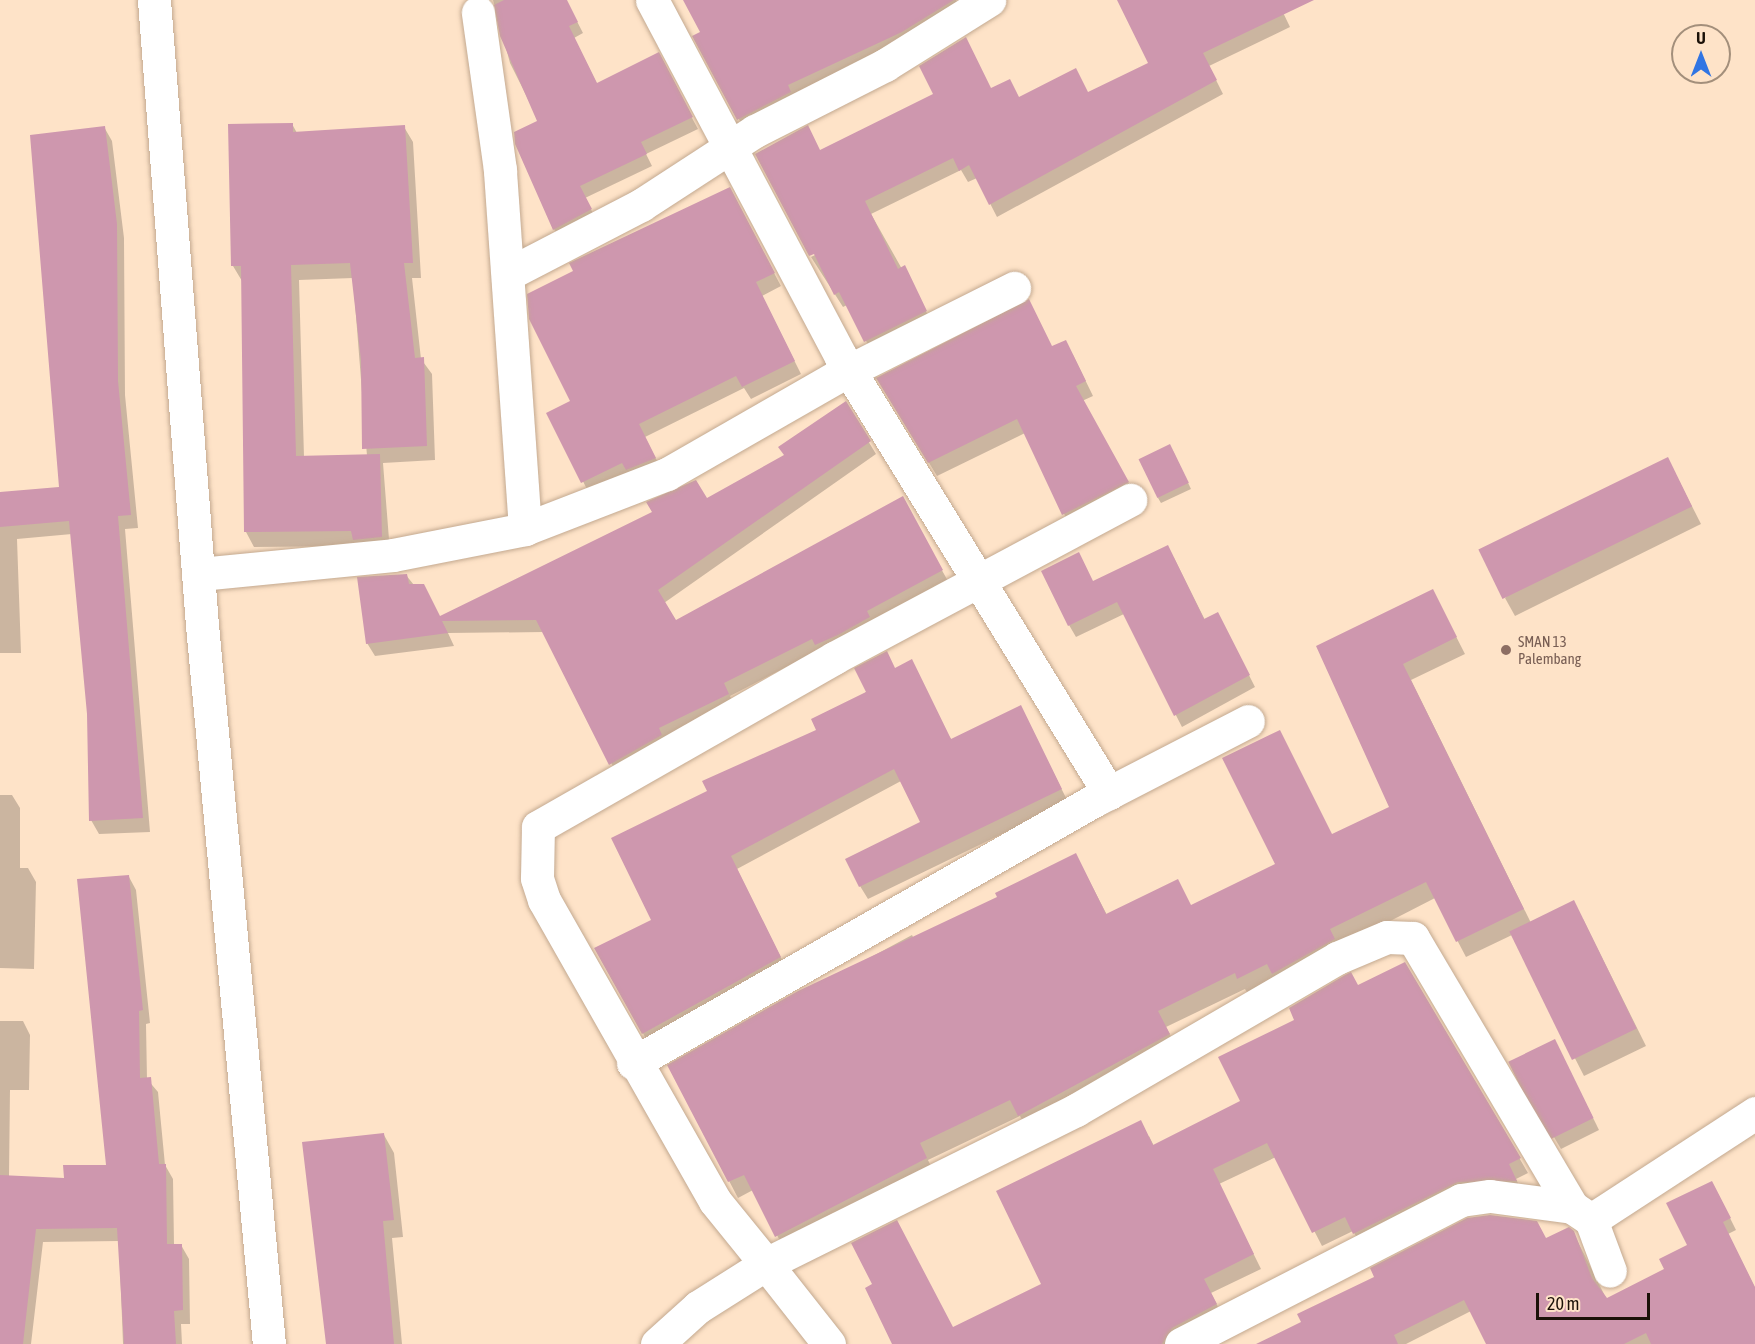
<!DOCTYPE html>
<html>
<head>
<meta charset="utf-8">
<style>
  body { margin:0 }
  #map { position:relative; width:1755px; height:1344px; overflow:hidden; background:#fee3c8; font-family:"Asap Condensed",sans-serif }
  div>[style] { position:absolute }
  [style*='--x'] { left:calc(var(--x)*1px); top:calc(var(--y)*1px); width:calc(var(--w)*1px); rotate:calc(var(--a)*1deg) }
  .shadow>* { inset:0; background:#0003 }
  .building>* { inset:0; background:#ce97ae; transform-origin:0 0 }
  .roads { filter:drop-shadow(0 0 2px #c3a990) drop-shadow(0 0 2px #c3a990) }
  .minor>* { height:33px; margin:-16.5px; padding:0 16.5px; transform-origin:16.5px; border-radius:16.5px; background:#fff }
  .dots>* { width:16px; height:16px; translate:-50% -50%; box-sizing:border-box; border:3px solid #fee3c8; border-radius:50% }
  span { translate:-50% -50%; white-space:nowrap; text-align:center; line-height:1.15; -webkit-text-stroke:4.5px #fee3c8; paint-order:stroke }
  .education-label { font-size:15px; color:#785e54 }
  .left { translate:0 -50%; text-align:left }
  .north { position:absolute; left:1671px; top:24px; width:60px; height:60px; box-sizing:border-box; background:#fee3c8; border:2px solid #a38f7b; border-radius:50%; rotate:0deg; font-size:16px; font-weight:700; line-height:24px; text-align:center; color:#1b1108 }
  .north::after { content:''; display:block; margin:auto; width:21px; height:27px; background:#3175e3; clip-path:polygon(50% 0,100% 100%,50% 72%,0 100%) }
  .scale { position:absolute; left:1536px; top:1293px; width:114px; height:27px; box-sizing:border-box; border:3px solid #1b1108; border-top:0; padding-left:8px; font-size:18px; line-height:21px; white-space:nowrap; color:#1b1108; -webkit-text-stroke:4px #fee3c8; paint-order:stroke }
</style>
</head>
<body>
<div id="map">
  <div class="shadow">
    <i style="clip-path:polygon(493px 0,566px 0,583px 33px,574px 38px,597px 84px,664px 66px,698px 129px,646px 154px,652px 166px,585px 198px,597px 221px,560px 240px,554px 229px,539px 121px,510px 63px)"></i>
    <i style="clip-path:polygon(685px 0,956px 0,961px 10px,746px 132px,694px 37px,702px 33px)"></i>
    <i style="clip-path:polygon(1119px 0,1277px 0,1290px 27px,1209px 66px,1223px 94px,997px 217px,977px 178px,968px 182px,961px 170px,871px 214px,933px 324px,873px 354px,847px 305px,843px 307px,811px 257px,821px 252px,820px 151px,991px 90px,1019px 98px,1088px 94px,1150px 64px)"></i>
    <i style="clip-path:polygon(evenodd,292px 124px,297px 133px,404px 127px,413px 142px,421px 278px,412px 278px,421px 359px,432px 374px,435px 460px,383px 463px,390px 552px,357px 546px,254px 547px,246px 532px,242px 281px,233px 266px,292px 124px,353px 278px,367px 456px,304px 457px,299px 280px,353px 278px)"></i>
    <i style="clip-path:polygon(104px 127px,112px 141px,124px 238px,125px 395px,138px 528px,125px 529px,150px 832px,99px 834px,91px 820px,88px 714px,72px 534px,17px 539px,21px 653px,0 653px,0 494px,60px 489px)"></i>
    <i style="clip-path:polygon(736px 202px,781px 286px,762px 296px,801px 374px,751px 399px,744px 388px,645px 437px,662px 471px,590px 495px,548px 413px,572px 402px)"></i>
    <i style="clip-path:polygon(1053px 348px,1073px 355px,1093px 396px,1082px 401px,1136px 496px,1071px 528px,1025px 433px,937px 476px,886px 392px)"></i>
    <i style="clip-path:polygon(845px 403px,876px 454px,664px 603px,676px 622px,902px 498px,949px 583px,730px 696px,735px 707px,618px 776px,544px 632px,448px 633px,454px 646px,375px 656px,367px 643px,406px 575px,440px 618px,707px 500px,785px 456px)"></i>
    <i style="clip-path:polygon(1173px 451px,1191px 489px,1161px 503px,1158px 498px)"></i>
    <i style="clip-path:polygon(1668px 459px,1701px 524px,1515px 616px,1505px 598px)"></i>
    <i style="clip-path:polygon(1174px 558px,1205px 620px,1224px 626px,1255px 687px,1182px 727px,1124px 614px,1076px 637px,1069px 625px,1093px 582px)"></i>
    <i style="clip-path:polygon(1441px 607px,1465px 654px,1411px 680px,1531px 923px,1583px 919px,1646px 1046px,1584px 1076px,1512px 935px,1466px 957px,1435px 898px,1248px 994px,1245px 989px,1166px 1027px,1178px 1050px,1028px 1131px,1020px 1116px,928px 1160px,935px 1175px,786px 1252px,753px 1190px,738px 1198px,669px 1066px,912px 935px,914px 939px,999px 898px,1076px 855px,1107px 915px,1191px 907px,1391px 808px,1318px 647px)"></i>
    <i style="clip-path:polygon(895px 669px,952px 740px,1027px 719px,1068px 802px,868px 899px,860px 886px,922px 822px,901px 781px,737px 869px,787px 970px,650px 1046px,596px 948px,654px 920px,709px 792px,818px 730px)"></i>
    <i style="clip-path:polygon(0 795px,12px 795px,20px 808px,20px 868px,28px 868px,36px 882px,34px 969px,0 968px)"></i>
    <i style="clip-path:polygon(129px 877px,136px 890px,150px 1023px,146px 1024px,147px 1079px,158px 1092px,165px 1165px,173px 1179px,174px 1245px,181px 1245px,189px 1259px,190px 1324px,181px 1324px,182px 1344px,123px 1344px,119px 1241px,43px 1242px,31px 1344px,0 1344px,0 1021px,23px 1021px,30px 1035px,29px 1090px,10px 1090px,9px 1177px,65px 1179px,108px 1166px)"></i>
    <i style="clip-path:polygon(1405px 964px,1528px 1173px,1516px 1179px,1523px 1194px,1363px 1248px,1353px 1231px,1322px 1246px,1276px 1157px,1219px 1184px,1261px 1269px,1211px 1293px,1224px 1319px,1174px 1344px,893px 1344px,953px 1329px,1043px 1285px,1149px 1136px,1154px 1146px,1242px 1102px,1296px 1020px)"></i>
    <i style="clip-path:polygon(1561px 1053px,1599px 1130px,1561px 1149px,1510px 1063px)"></i>
    <i style="clip-path:polygon(384px 1135px,394px 1153px,403px 1237px,392px 1238px,402px 1344px,327px 1344px)"></i>
    <i style="clip-path:polygon(1718px 1194px,1736px 1230px,1728px 1234px,1755px 1288px,1755px 1344px,1506px 1344px,1471px 1311px,1406px 1344px,1259px 1344px,1573px 1232px,1607px 1300px,1666px 1269px,1689px 1245px)"></i>
  </div>
  <div class="building">
    <i style="clip-path:polygon(504px 0,567px 0,578px 22px,569px 26px,597px 83px,659px 52px,693px 117px,641px 142px,647px 154px,580px 186px,592px 209px,553px 230px,515px 144px,514px 132px,537px 121px,500px 36px,494px 5px)"></i>
    <i style="clip-path:polygon(683px 0,954px 0,902px 32px,788px 85px,791px 92px,737px 120px,692px 36px,700px 32px)"></i>
    <i style="clip-path:polygon(1117px 0,1314px 0,1203px 53px,1217px 80px,989px 205px,969px 165px,959px 171px,953px 158px,865px 201px,898px 269px,905px 265px,927px 311px,864px 342px,839px 292px,834px 295px,814px 254px,809px 256px,755px 154px,808px 125px,820px 150px,933px 94px,919px 66px,966px 37px,991px 88px,1010px 79px,1019px 97px,1076px 68px,1088px 92px,1148px 63px)"></i>
    <i style="clip-path:polygon(293px 123px,293px 132px,405px 125px,413px 263px,404px 263px,415px 358px,424px 357px,427px 446px,362px 449px,361px 360px,350px 263px,291px 265px,296px 456px,380px 454px,382px 537px,353px 540px,351px 531px,244px 532px,241px 266px,231px 266px,228px 124px)"></i>
    <i style="clip-path:polygon(105px 126px,117px 224px,118px 381px,131px 515px,118px 516px,143px 818px,89px 821px,87px 714px,69px 521px,0 527px,0 492px,59px 487px,30px 135px)"></i>
    <i style="clip-path:polygon(730px 187px,775px 273px,756px 282px,795px 361px,742px 387px,736px 376px,639px 424px,656px 458px,626px 470px,622px 463px,581px 483px,546px 413px,570px 401px,529px 319px,527px 294px,573px 271px,569px 263px)"></i>
    <i style="clip-path:polygon(1029px 299px,1052px 346px,1066px 340px,1086px 381px,1076px 386px,1129px 482px,1062px 515px,1017px 419px,928px 463px,876px 378px)"></i>
    <i style="clip-path:polygon(846px 401px,871px 441px,658px 590px,676px 620px,903px 496px,943px 570px,867px 611px,870px 617px,838px 635px,815px 645px,812px 639px,724px 683px,729px 694px,659px 728px,662px 735px,609px 765px,536px 620px,442px 621px,448px 633px,366px 644px,357px 577px,407px 574px,409px 584px,424px 584px,440px 616px,652px 512px,646px 502px,696px 480px,707px 498px,784px 455px,778px 447px)"></i>
    <i style="left:1170px;top:444px;width:43px;height:35px;rotate:64deg"></i>
    <i style="left:1668px;top:457px;width:55px;height:211px;rotate:64deg"></i>
    <i style="clip-path:polygon(1168px 545px,1204px 619px,1218px 612px,1250px 675px,1174px 716px,1117px 602px,1068px 626px,1041px 571px,1079px 552px,1093px 581px)"></i>
    <i style="clip-path:polygon(1433px 589px,1457px 637px,1403px 664px,1524px 909px,1456px 942px,1426px 882px,1330px 929px,1335px 939px,1272px 974px,1267px 964px,1237px 979px,1235px 973px,1158px 1011px,1170px 1034px,1018px 1116px,1010px 1100px,920px 1143px,927px 1158px,775px 1237px,744px 1175px,728px 1182px,667px 1065px,798px 991px,997px 897px,995px 893px,1076px 853px,1106px 914px,1178px 879px,1191px 905px,1275px 864px,1222px 758px,1280px 730px,1332px 834px,1389px 807px,1316px 646px)"></i>
    <i style="clip-path:polygon(887px 651px,895px 668px,912px 659px,951px 739px,1021px 705px,1062px 789px,859px 887px,845px 859px,920px 822px,894px 769px,731px 856px,781px 957px,642px 1034px,594px 948px,651px 920px,611px 838px,707px 791px,702px 781px,816px 730px,811px 719px,866px 692px,854px 668px)"></i>
    <i style="clip-path:polygon(129px 875px,143px 1010px,139px 1011px,140px 1078px,151px 1077px,159px 1164px,166px 1164px,167px 1244px,182px 1244px,183px 1310px,174px 1311px,176px 1344px,124px 1344px,117px 1228px,36px 1229px,23px 1344px,0 1344px,0 1175px,64px 1178px,63px 1165px,106px 1165px,77px 879px)"></i>
    <i style="left:1574px;top:900px;width:143px;height:72px;rotate:64deg"></i>
    <i style="clip-path:polygon(1405px 962px,1521px 1158px,1509px 1164px,1517px 1181px,1458px 1182px,1353px 1234px,1345px 1217px,1312px 1233px,1267px 1143px,1213px 1169px,1254px 1254px,1204px 1279px,1217px 1304px,1172px 1328px,1162px 1344px,892px 1344px,865px 1288px,872px 1284px,851px 1243px,897px 1220px,953px 1327px,1041px 1284px,996px 1191px,1141px 1120px,1153px 1145px,1240px 1101px,1218px 1057px,1294px 1020px,1289px 1008px,1345px 975px,1351px 972px,1358px 985px)"></i>
    <i style="left:1555px;top:1039px;width:88px;height:52px;rotate:64deg"></i>
    <i style="clip-path:polygon(384px 1133px,394px 1220px,383px 1221px,394px 1344px,326px 1344px,302px 1142px)"></i>
    <i style="clip-path:polygon(1712px 1181px,1731px 1218px,1723px 1222px,1755px 1287px,1755px 1344px,1651px 1344px,1646px 1333px,1624px 1344px,1486px 1344px,1464px 1300px,1394px 1335px,1398px 1344px,1256px 1344px,1301px 1322px,1297px 1314px,1374px 1277px,1370px 1268px,1467px 1218px,1490px 1215px,1537px 1221px,1546px 1238px,1569px 1227px,1574px 1231px,1592px 1278px,1607px 1298px,1664px 1269px,1659px 1259px,1687px 1245px,1666px 1203px)"></i>
  </div>
  <div class="roads">
    <div class="minor">
      <i style="--x:154;--y:0;--w:627;--a:85.61"></i>
      <i style="--x:202;--y:625;--w:722;--a:84.68"></i>
      <i style="--x:652;--y:0;--w:404;--a:62.1"></i>
      <i style="--x:841;--y:357;--w:512;--a:58.42"></i>
      <i style="--x:508;--y:274;--w:150;--a:-27.4"></i>
      <i style="--x:641;--y:205;--w:136;--a:-33"></i>
      <i style="--x:755;--y:131;--w:146;--a:-26.9"></i>
      <i style="--x:885;--y:65;--w:123;--a:-32"></i>
      <i style="--x:525;--y:529;--w:152;--a:-21.2"></i>
      <i style="--x:667;--y:474;--w:197;--a:-29.8"></i>
      <i style="--x:838;--y:376;--w:197;--a:-26.6"></i>
      <i style="--x:200;--y:574;--w:194;--a:-5.6"></i>
      <i style="--x:393;--y:555;--w:135;--a:-11.1"></i>
      <i style="--x:525;--y:529;--w:360;--a:-94"></i>
      <i style="--x:500;--y:170;--w:159;--a:-98"></i>
      <i style="--x:633;--y:1063;--w:532;--a:-29.65"></i>
      <i style="--x:1095;--y:800;--w:172;--a:-27.3"></i>
      <i style="--x:1591;--y:1220;--w:54;--a:69.6"></i>
      <i style="--x:657;--y:1344;--w:55;--a:-42.1"></i>
      <i style="--x:698;--y:1307;--w:80;--a:-32.3"></i>
      <i style="--x:766;--y:1264;--w:81;--a:-129"></i>
      <i style="--x:715;--y:1201;--w:346;--a:-119.6"></i>
      <i style="--x:544;--y:900;--w:23;--a:-108"></i>
      <i style="--x:537;--y:878;--w:51;--a:-88.9"></i>
      <i style="--x:538;--y:827;--w:341;--a:-29.7"></i>
      <i style="--x:834;--y:658;--w:336;--a:-28.1"></i>
      <i style="--x:829;--y:1344;--w:102;--a:-128.2"></i>
      <i style="--x:766;--y:1264;--w:346;--a:-26.4"></i>
      <i style="--x:1076;--y:1110;--w:302;--a:-30.2"></i>
      <i style="--x:1337;--y:958;--w:54;--a:-22.8"></i>
      <i style="--x:1387;--y:937;--w:26;--a:2"></i>
      <i style="--x:1413;--y:938;--w:312;--a:59.4"></i>
      <i style="--x:1181;--y:1344;--w:315;--a:-27.2"></i>
      <i style="--x:1461;--y:1200;--w:29;--a:-8"></i>
      <i style="--x:1490;--y:1196;--w:83;--a:7.6"></i>
      <i style="--x:1572;--y:1207;--w:23;--a:34"></i>
      <i style="--x:1591;--y:1220;--w:196;--a:-33.1"></i>
    </div>
  </div>
  <div class="dots">
    <i style="left:1506px;top:650px;background:#8d6e63"></i>
  </div>
  <div class="education-label">
    <span class="left" style="left:1518px;top:650px">SMAN 13<br>Palembang</span>
  </div>
  <div class="north">U</div>
  <div class="scale">20 m</div>
</div>
</body>
</html>
